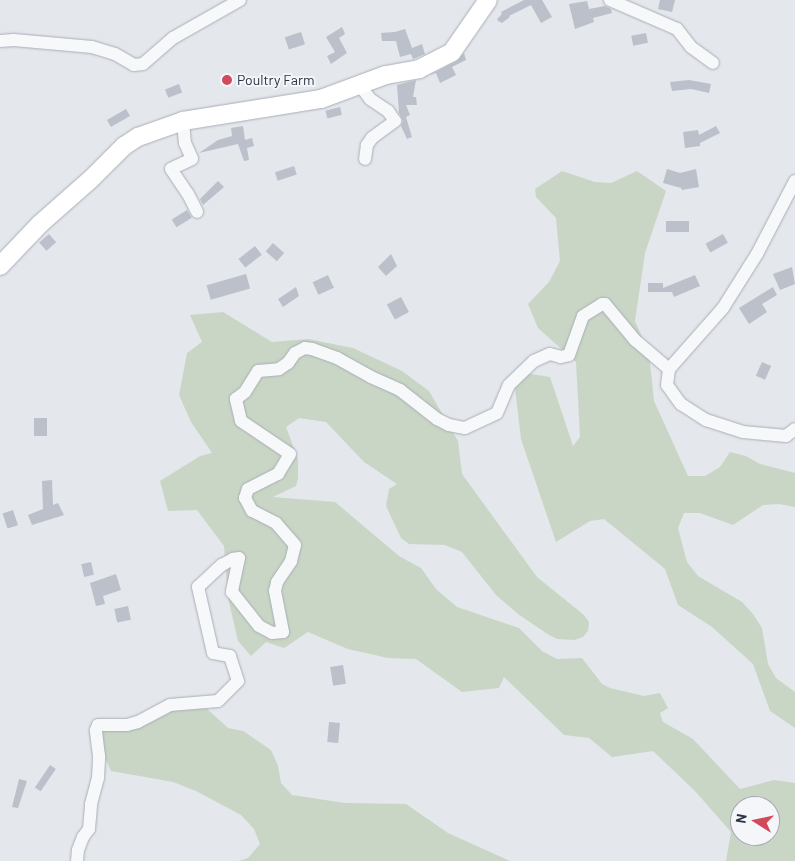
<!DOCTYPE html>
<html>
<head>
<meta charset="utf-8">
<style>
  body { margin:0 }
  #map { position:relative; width:795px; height:861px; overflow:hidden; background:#e4e7ec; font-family:Barlow,sans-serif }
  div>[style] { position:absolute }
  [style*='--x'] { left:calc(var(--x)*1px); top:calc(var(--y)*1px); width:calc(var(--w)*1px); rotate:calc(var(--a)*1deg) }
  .green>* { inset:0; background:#c9d6c5 }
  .building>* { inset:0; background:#bbc0ca; transform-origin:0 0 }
  .roads { filter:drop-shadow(0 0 1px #a9aeb7) drop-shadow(0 0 1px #a9aeb7) }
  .street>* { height:12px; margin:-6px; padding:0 6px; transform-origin:6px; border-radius:6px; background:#f7f8fa }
  .secondary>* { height:18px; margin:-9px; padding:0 9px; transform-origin:9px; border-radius:9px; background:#fff }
  .dots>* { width:14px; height:14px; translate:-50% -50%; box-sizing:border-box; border:2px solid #f4f6f9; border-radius:50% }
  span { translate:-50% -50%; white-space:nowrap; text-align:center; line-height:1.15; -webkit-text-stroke:4px #f4f6f9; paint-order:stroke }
  .poi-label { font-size:14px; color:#2b3445 }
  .left { translate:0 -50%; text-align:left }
  .north { position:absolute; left:730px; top:796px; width:50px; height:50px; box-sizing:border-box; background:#f4f6f9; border:1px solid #a4a8b1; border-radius:50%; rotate:280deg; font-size:14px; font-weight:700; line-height:20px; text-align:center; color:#2b3445 }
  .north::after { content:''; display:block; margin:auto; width:18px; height:22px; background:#d1495b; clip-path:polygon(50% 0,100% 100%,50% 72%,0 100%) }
</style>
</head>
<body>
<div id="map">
  <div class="green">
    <i style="clip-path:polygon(562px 171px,595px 182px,611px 183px,637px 171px,666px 191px,645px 253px,635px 321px,649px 353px,654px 401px,688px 476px,705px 476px,720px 467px,730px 452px,746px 456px,760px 464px,795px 473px,795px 507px,779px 504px,763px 505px,733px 525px,700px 513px,684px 513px,678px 528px,687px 562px,698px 576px,742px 602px,753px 614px,762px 628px,768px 664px,776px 678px,795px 692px,795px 728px,770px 711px,753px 664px,712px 627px,678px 605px,665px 569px,604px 519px,590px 521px,556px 542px,521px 439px,513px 371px,550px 377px,573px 446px,580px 437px,576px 362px,538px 328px,528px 304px,549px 282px,560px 261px,556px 218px,536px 197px,535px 189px)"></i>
    <i style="clip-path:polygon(evenodd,223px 312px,272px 342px,308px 339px,353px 348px,402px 371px,429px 391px,458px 441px,462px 474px,537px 577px,584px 615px,589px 622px,588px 631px,583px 637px,575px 640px,557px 639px,549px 635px,518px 614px,496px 595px,462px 552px,445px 545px,409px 544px,401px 538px,386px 506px,389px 489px,397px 484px,364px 462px,326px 422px,299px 418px,286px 427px,298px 459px,298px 478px,296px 486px,273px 497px,335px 502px,399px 556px,421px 568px,436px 589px,457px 607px,519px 628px,542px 651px,557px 659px,582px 658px,602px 684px,610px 688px,644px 696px,660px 693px,668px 708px,660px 713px,663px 722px,693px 739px,740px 789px,774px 780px,795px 783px,795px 861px,726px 861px,731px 832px,695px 791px,653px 751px,612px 757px,589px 738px,564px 735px,504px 677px,499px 688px,462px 692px,416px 659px,388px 658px,348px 649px,308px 632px,284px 648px,266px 642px,251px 656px,238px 641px,228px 598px,224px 546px,197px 510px,168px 511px,160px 481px,200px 456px,212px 453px,191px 422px,179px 395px,187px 353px,202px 342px,190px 315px,223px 312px,740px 806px,770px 806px,770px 836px,740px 836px,740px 806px)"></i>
    <i style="clip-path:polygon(204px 706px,228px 728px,243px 731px,271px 750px,278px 766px,281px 783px,292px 795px,345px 803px,406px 804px,448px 833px,510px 861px,239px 861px,248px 858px,260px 844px,254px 829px,241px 815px,196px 791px,173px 782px,111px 771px,102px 752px,99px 737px,104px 728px,170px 707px)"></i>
  </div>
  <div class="building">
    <i style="clip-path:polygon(524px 0,542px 0,552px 17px,541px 23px,531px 5px,509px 16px,510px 17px,502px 23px,498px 21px,497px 19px,502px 14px,501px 12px)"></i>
    <i style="clip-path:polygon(660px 0,675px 0,672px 12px,658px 9px)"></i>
    <i style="clip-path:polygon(587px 1px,589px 9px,605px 6px,611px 9px,612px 13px,593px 18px,594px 22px,575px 29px,569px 4px)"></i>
    <i style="clip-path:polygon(342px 27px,345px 34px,339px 38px,347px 53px,331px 64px,327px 56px,335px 52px,326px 37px)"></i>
    <i style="clip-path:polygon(405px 29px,412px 48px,422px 44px,425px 54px,413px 59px,411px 54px,400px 57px,396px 41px,382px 41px,381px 33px,395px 32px)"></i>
    <i style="left:301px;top:32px;width:13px;height:17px;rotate:72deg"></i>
    <i style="left:646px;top:33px;width:10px;height:15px;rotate:79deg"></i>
    <i style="clip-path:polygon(464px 53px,466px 60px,452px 67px,456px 75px,440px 83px,436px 73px,430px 75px,457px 61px)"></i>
    <i style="clip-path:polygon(416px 80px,413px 97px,416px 97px,417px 105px,406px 105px,410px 115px,406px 117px,412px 137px,407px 139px,401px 126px,403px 121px,399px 113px,397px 85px)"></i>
    <i style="clip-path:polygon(689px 80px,711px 84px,709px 93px,691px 89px,672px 91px,670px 82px)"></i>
    <i style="left:179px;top:84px;width:9px;height:15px;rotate:69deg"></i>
    <i style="left:340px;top:107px;width:8px;height:15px;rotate:76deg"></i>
    <i style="left:126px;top:109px;width:8px;height:22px;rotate:60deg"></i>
    <i style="clip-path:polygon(243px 126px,245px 140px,252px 138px,254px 146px,247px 148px,249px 160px,244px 161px,238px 144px,199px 153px,218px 140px,232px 136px,231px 128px)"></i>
    <i style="clip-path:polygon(716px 126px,720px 133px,700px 143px,700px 146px,685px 148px,683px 132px,698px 130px,699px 135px)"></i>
    <i style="left:294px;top:166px;width:9px;height:20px;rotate:72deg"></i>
    <i style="clip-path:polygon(667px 169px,680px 173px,696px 169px,699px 187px,682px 190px,681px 188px,663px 183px)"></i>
    <i style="clip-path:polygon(218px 181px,224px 187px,203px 205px,200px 199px)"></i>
    <i style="left:187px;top:210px;width:9px;height:18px;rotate:58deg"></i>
    <i style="left:666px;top:221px;width:23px;height:11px"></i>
    <i style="left:49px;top:234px;width:11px;height:13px;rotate:49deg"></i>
    <i style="left:723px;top:234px;width:10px;height:20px;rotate:61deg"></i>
    <i style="left:273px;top:243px;width:15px;height:11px;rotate:42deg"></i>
    <i style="left:255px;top:246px;width:11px;height:21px;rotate:52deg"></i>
    <i style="clip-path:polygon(391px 254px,397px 266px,386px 276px,378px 267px)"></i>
    <i style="clip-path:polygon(792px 267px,795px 284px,780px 290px,773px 274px)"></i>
    <i style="left:246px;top:274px;width:15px;height:41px;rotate:74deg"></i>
    <i style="left:328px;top:275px;width:14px;height:17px;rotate:65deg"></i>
    <i style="clip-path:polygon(695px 275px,700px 286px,674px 297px,672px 292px,648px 292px,648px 283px,663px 283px,663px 288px)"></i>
    <i style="clip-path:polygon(296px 287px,299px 296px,283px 307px,278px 299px)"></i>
    <i style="clip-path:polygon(773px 287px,777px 295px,762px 304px,767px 312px,749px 324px,739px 308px)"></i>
    <i style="left:401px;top:297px;width:17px;height:16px;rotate:62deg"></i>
    <i style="left:762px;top:362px;width:10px;height:15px;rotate:24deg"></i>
    <i style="left:34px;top:418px;width:13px;height:18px"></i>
    <i style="clip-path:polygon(52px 480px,53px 505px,58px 503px,64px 515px,32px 525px,28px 515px,43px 509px,42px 481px)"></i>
    <i style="left:13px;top:510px;width:16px;height:11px;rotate:72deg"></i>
    <i style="left:91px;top:562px;width:13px;height:10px;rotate:77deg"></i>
    <i style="clip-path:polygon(116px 574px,121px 590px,103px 596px,105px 604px,96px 606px,90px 583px)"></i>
    <i style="left:128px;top:606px;width:14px;height:14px;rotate:78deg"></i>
    <i style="left:343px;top:665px;width:19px;height:13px;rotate:81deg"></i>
    <i style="left:329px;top:722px;width:11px;height:20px;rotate:5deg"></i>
    <i style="left:50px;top:765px;width:7px;height:27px;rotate:34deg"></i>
    <i style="clip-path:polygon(19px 779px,27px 781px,18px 808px,12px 807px)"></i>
  </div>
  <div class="roads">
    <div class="street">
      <i style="--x:610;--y:0;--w:73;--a:23.4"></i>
      <i style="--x:677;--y:29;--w:23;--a:52"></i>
      <i style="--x:691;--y:47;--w:27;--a:36"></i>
      <i style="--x:0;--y:41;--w:14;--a:-4"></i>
      <i style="--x:14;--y:40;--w:78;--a:5.1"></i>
      <i style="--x:92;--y:47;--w:24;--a:17"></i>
      <i style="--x:115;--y:54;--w:22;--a:30"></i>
      <i style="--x:134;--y:65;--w:9;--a:-6"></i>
      <i style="--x:143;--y:64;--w:40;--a:-41"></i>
      <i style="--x:173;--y:38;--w:77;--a:-29.6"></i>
      <i style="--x:358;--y:83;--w:20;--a:53"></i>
      <i style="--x:370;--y:99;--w:22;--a:34"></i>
      <i style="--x:388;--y:111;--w:12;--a:55"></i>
      <i style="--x:395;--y:121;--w:29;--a:144"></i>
      <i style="--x:372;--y:138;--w:9;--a:126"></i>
      <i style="--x:367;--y:145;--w:14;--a:98"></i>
      <i style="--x:183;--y:121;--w:22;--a:85"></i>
      <i style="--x:185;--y:143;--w:17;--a:66"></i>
      <i style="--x:192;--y:159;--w:23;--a:155"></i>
      <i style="--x:171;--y:169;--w:30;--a:56"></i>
      <i style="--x:188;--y:194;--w:20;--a:63"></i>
      <i style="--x:795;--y:181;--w:82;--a:117.5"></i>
      <i style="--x:757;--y:254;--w:64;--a:122.2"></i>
      <i style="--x:723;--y:308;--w:81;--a:131.5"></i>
      <i style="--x:669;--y:369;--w:16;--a:97"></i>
      <i style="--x:667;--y:385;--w:24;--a:54"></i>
      <i style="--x:681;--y:404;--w:30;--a:33"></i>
      <i style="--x:706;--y:420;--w:39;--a:18"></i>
      <i style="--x:743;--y:432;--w:43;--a:5.3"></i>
      <i style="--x:786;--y:436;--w:11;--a:-38"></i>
      <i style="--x:77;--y:861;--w:11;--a:-85"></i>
      <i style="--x:78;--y:850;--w:14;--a:-69"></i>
      <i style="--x:83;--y:837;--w:10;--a:-53"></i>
      <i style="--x:89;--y:829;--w:25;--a:-85"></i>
      <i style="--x:91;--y:804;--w:27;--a:-75"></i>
      <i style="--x:98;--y:778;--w:22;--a:-87"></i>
      <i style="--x:99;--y:756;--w:26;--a:-97"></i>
      <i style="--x:96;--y:730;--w:5;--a:-68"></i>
      <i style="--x:98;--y:725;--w:29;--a:0"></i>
      <i style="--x:127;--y:725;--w:11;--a:-15"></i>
      <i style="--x:138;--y:722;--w:36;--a:-28"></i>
      <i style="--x:170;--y:705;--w:48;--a:-4.8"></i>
      <i style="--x:218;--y:701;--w:28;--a:-45"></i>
      <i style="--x:238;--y:681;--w:26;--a:-108"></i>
      <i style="--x:230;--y:656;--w:17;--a:-170"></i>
      <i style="--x:213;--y:653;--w:68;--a:-102.8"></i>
      <i style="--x:198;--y:587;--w:33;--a:-43"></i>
      <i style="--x:222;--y:565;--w:13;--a:-29"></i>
      <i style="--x:233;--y:559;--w:6;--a:-9"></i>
      <i style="--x:239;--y:558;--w:35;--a:102"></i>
      <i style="--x:232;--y:592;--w:43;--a:51.5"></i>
      <i style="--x:259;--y:626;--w:15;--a:28"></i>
      <i style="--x:272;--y:633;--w:11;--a:-5"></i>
      <i style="--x:283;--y:632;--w:42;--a:-101"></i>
      <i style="--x:275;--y:591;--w:9;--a:-77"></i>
      <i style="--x:277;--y:582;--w:25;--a:-56"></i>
      <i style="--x:291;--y:561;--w:16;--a:-76"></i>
      <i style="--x:295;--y:545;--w:29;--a:-131"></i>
      <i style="--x:276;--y:523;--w:27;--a:-153"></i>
      <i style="--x:252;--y:511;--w:15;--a:-118"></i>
      <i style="--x:245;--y:498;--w:9;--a:-72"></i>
      <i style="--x:248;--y:489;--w:34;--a:-27"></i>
      <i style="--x:278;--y:474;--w:23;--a:-59"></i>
      <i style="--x:290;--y:454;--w:59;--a:-146"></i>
      <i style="--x:241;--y:421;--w:23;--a:-103"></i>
      <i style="--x:236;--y:399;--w:11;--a:-38"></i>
      <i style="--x:245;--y:392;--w:25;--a:-58"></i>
      <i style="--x:258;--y:371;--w:21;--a:-5"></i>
      <i style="--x:279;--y:369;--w:11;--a:-34"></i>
      <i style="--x:288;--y:363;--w:12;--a:-55"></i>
      <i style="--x:295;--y:353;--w:11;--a:-27"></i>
      <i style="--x:305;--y:348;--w:7;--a:8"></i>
      <i style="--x:312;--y:349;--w:27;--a:20"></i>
      <i style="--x:337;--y:358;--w:39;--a:29"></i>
      <i style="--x:371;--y:377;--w:32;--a:24"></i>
      <i style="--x:400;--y:390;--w:47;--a:38.1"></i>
      <i style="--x:437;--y:419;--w:13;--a:27"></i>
      <i style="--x:449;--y:425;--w:16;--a:11"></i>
      <i style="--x:465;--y:428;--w:35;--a:-25"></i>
      <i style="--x:497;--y:413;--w:30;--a:-67"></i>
      <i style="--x:509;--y:385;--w:35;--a:-44"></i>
      <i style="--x:534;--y:361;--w:17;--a:-24"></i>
      <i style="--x:550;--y:354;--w:11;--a:15"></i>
      <i style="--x:561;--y:357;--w:8;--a:-14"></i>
      <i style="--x:569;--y:355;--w:41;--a:-70.3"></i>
      <i style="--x:583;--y:316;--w:22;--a:-32"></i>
      <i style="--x:602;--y:304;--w:3;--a:0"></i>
      <i style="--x:605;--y:304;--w:47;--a:50.2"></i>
      <i style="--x:635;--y:340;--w:45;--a:40.5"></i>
    </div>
    <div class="secondary">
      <i style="--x:0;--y:266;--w:58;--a:-46.4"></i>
      <i style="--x:40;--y:224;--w:68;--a:-41.4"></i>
      <i style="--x:91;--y:179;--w:47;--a:-45"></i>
      <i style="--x:124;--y:146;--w:17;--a:-33"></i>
      <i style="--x:138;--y:137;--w:48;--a:-19.6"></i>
      <i style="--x:183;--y:121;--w:140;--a:-9.1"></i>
      <i style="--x:321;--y:99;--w:69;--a:-20.3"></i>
      <i style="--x:386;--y:75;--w:34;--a:-10"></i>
      <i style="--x:419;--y:69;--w:37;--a:-27"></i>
      <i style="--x:452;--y:52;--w:63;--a:-55.3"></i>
    </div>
  </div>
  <div class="dots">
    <i style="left:227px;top:80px;background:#d1495b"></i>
  </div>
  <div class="poi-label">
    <span class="left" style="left:237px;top:80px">Poultry Farm</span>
  </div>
  <div class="north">N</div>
</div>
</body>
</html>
